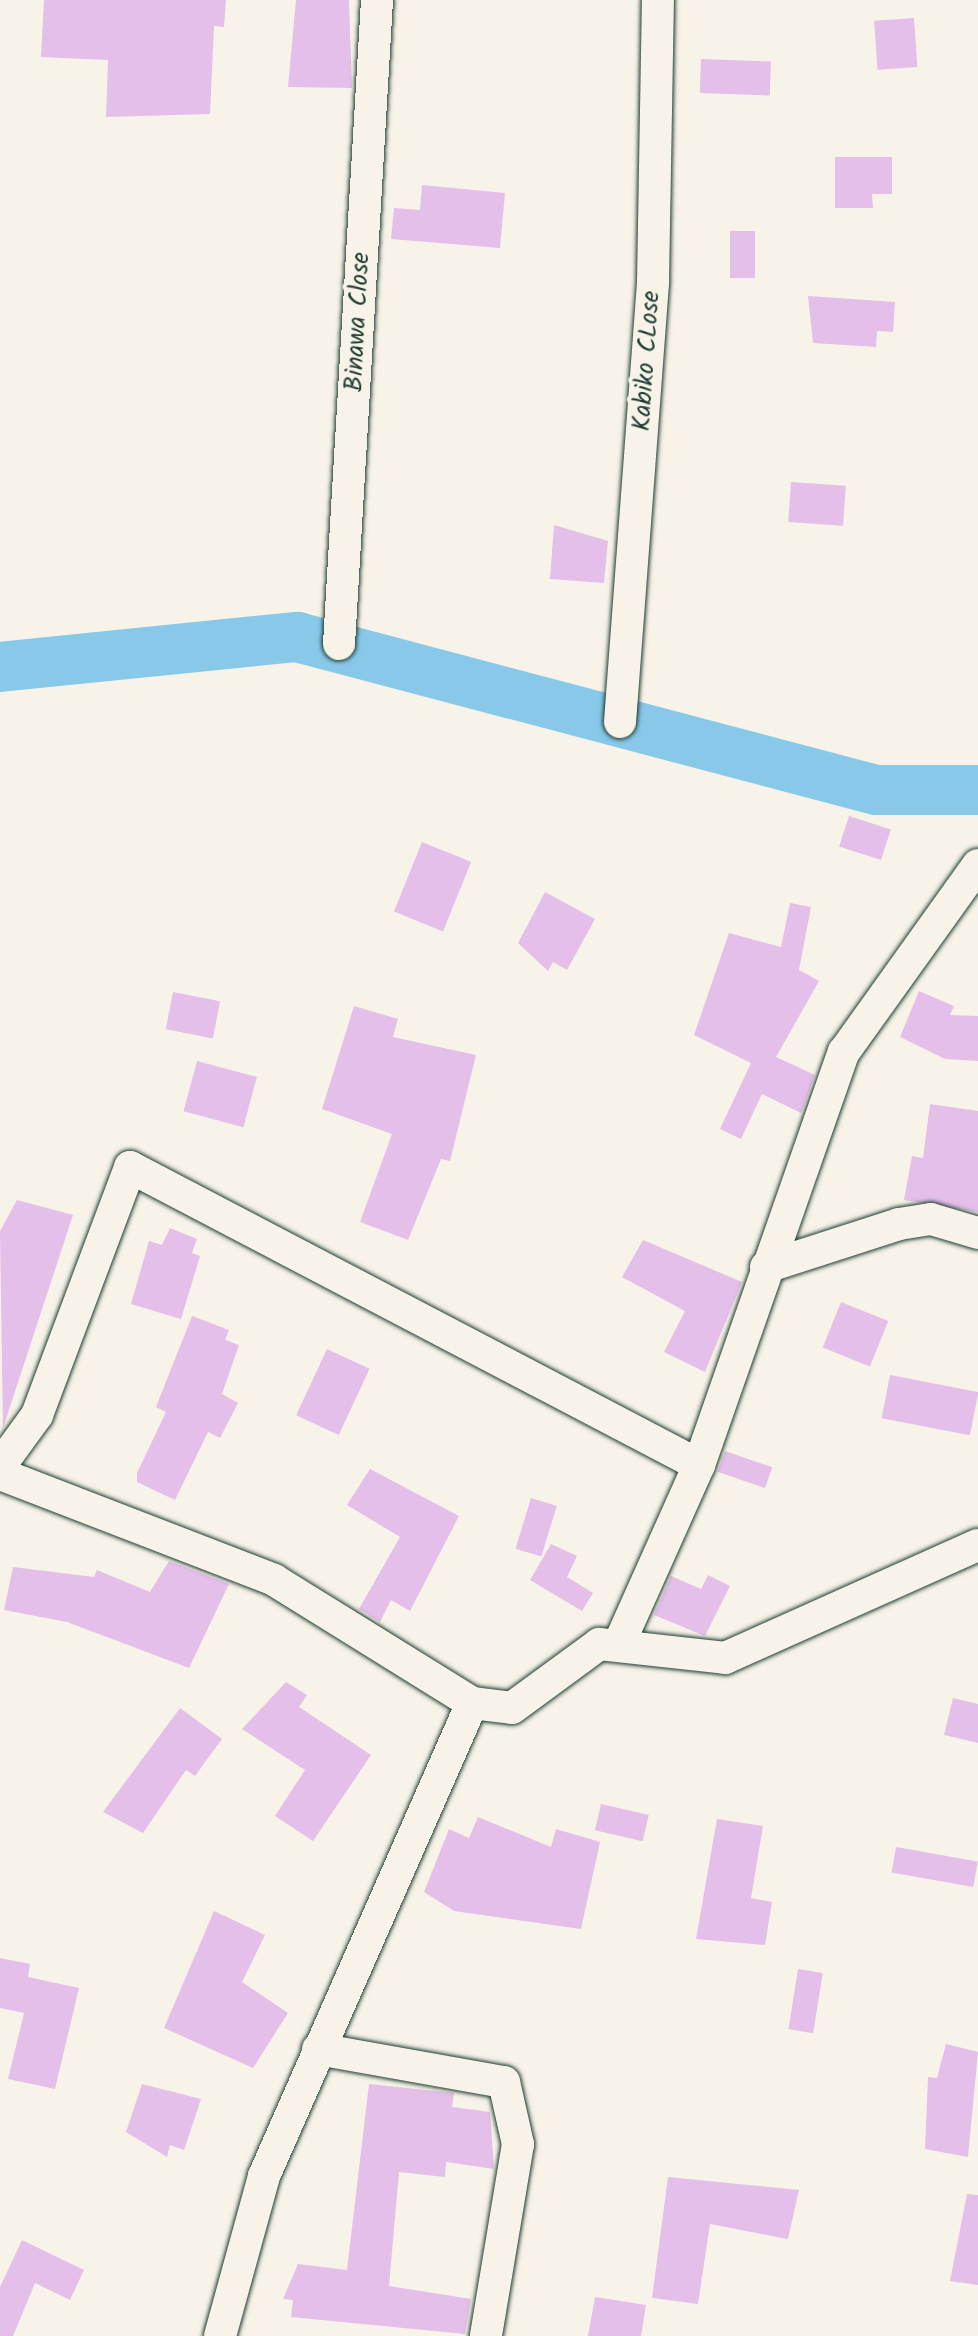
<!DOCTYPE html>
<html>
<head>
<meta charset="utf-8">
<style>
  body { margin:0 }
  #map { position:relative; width:978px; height:2336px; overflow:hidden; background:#f7f3e8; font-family:Kalam,sans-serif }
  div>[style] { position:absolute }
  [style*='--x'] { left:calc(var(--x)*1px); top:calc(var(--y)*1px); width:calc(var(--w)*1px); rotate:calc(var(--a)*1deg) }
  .river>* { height:50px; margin:-25px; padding:0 25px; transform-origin:25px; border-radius:25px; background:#88c9e9 }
  .building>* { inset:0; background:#e4bfea; transform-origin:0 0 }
  .roads { filter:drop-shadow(0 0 2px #1f3d34) drop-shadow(0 0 2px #1f3d34) }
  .minor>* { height:32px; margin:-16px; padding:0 16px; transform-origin:16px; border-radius:16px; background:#f7f3e8 }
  span { translate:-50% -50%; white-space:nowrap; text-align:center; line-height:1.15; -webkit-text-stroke:8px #f7f3e8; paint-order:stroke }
  .street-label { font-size:25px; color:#1f3d34 }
</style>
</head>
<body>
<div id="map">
  <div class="river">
    <i style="--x:0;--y:667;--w:299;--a:-5.8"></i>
    <i style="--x:297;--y:637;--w:599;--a:14.8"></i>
    <i style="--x:876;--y:790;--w:102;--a:0"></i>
  </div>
  <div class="building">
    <i style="clip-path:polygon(44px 0,226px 0,224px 27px,214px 26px,210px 114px,106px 117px,108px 60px,41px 57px)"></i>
    <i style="clip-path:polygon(296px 0,349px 0,352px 88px,288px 87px)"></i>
    <i style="left:914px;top:18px;width:49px;height:40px;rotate:86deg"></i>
    <i style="left:701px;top:59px;width:70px;height:34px;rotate:2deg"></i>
    <i style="clip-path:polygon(835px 157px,892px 157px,892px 194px,872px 194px,873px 208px,835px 208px)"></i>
    <i style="clip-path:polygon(422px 185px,505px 193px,500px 248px,391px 239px,394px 208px,420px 210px)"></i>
    <i style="left:730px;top:231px;width:25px;height:47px"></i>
    <i style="clip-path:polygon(808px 296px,895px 302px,893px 332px,877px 331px,876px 347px,813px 343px)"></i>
    <i style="left:791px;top:482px;width:55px;height:40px;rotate:4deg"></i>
    <i style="clip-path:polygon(554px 525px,608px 541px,604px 583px,550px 579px)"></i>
    <i style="left:849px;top:816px;width:44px;height:32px;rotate:18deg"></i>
    <i style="left:422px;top:842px;width:53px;height:75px;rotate:22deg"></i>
    <i style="clip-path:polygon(545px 892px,595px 919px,567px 970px,553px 962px,548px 971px,518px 943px)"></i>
    <i style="clip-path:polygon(790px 903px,811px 907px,799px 970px,819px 981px,776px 1057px,815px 1075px,801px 1113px,762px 1094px,741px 1139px,720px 1129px,751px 1063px,694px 1035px,729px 933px,781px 947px)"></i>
    <i style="clip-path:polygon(919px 991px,954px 1006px,950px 1015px,978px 1016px,978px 1061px,945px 1059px,900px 1037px)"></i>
    <i style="left:173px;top:992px;width:48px;height:38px;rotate:11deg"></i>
    <i style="clip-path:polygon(354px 1006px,398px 1019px,393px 1037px,476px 1055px,450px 1161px,441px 1159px,408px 1240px,360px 1222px,392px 1134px,322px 1109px)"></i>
    <i style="left:197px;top:1061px;width:62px;height:52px;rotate:15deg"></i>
    <i style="clip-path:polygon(930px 1104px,978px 1111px,978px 1212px,904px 1200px,912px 1156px,923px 1158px)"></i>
    <i style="clip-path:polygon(17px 1200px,73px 1215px,3px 1428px,0 1231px)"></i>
    <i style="clip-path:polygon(170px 1228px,197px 1239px,192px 1253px,200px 1256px,181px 1319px,131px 1304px,149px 1241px,162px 1245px)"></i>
    <i style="clip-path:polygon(643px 1240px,742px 1282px,705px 1372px,664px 1352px,685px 1311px,622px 1277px)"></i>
    <i style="left:841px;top:1302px;width:51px;height:49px;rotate:22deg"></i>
    <i style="clip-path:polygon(192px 1316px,229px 1330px,225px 1340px,239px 1345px,222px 1394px,238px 1403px,220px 1438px,208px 1432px,175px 1500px,137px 1482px,137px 1473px,166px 1412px,156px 1407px)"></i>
    <i style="left:327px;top:1349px;width:47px;height:73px;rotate:25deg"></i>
    <i style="left:890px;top:1375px;width:90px;height:44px;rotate:11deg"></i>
    <i style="left:725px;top:1451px;width:50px;height:22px;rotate:19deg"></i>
    <i style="clip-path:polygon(370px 1469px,459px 1516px,410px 1611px,391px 1600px,380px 1622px,359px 1609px,400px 1537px,347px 1505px)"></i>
    <i style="left:531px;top:1498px;width:27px;height:53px;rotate:17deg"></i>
    <i style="clip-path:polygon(551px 1544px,577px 1556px,567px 1577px,593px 1593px,582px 1611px,530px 1580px)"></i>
    <i style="clip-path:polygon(169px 1561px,229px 1584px,189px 1668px,67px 1622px,4px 1610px,13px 1567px,94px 1577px,97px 1570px,150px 1592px)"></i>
    <i style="clip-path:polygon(708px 1575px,730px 1586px,705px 1636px,654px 1615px,671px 1576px,701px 1589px)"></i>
    <i style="clip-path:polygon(286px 1682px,307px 1695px,299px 1707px,371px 1755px,313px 1841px,275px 1816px,305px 1770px,242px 1729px)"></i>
    <i style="clip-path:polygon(953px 1698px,978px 1704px,978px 1743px,944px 1735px)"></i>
    <i style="clip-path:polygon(180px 1708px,222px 1739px,195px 1776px,186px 1770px,143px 1833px,103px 1812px)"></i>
    <i style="left:601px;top:1804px;width:49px;height:27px;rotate:13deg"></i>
    <i style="clip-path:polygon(478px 1817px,551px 1847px,556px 1829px,600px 1842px,581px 1929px,454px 1911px,424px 1892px,449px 1829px,469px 1838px)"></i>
    <i style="clip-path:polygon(717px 1819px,763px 1826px,751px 1898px,772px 1902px,765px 1945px,696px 1939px)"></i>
    <i style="left:896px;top:1847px;width:83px;height:26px;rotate:10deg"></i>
    <i style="clip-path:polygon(214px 1911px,265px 1935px,242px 1982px,288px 2013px,253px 2068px,164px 2028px)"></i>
    <i style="clip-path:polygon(0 1958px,30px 1964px,28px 1977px,79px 1988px,55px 2089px,8px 2079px,24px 2013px,0 2008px)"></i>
    <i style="left:798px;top:1969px;width:25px;height:61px;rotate:9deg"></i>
    <i style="clip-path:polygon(946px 2044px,978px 2052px,968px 2157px,925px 2149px,928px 2077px,937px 2078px)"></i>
    <i style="clip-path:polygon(142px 2084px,201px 2099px,184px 2150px,170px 2145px,167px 2157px,126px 2132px)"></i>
    <i style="clip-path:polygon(369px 2084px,454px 2093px,452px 2107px,490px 2112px,494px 2169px,446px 2162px,445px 2177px,399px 2172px,389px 2286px,471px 2299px,465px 2334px,291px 2317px,293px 2300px,283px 2299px,298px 2264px,347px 2270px)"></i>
    <i style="clip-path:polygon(668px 2177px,799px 2190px,788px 2239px,710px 2224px,698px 2304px,652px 2298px)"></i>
    <i style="clip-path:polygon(967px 2194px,978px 2195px,978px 2285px,950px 2281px)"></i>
    <i style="clip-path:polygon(22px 2240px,84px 2270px,70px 2300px,35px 2283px,13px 2336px,0 2336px,0 2287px)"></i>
    <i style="clip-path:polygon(595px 2297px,646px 2305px,641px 2336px,588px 2336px)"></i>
  </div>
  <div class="roads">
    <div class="minor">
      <i style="--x:339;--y:644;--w:645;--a:-86.62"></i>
      <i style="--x:620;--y:722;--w:441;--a:-85.7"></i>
      <i style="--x:653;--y:282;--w:282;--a:-89"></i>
      <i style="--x:766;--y:1267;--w:140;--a:-17.9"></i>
      <i style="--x:899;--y:1224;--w:32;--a:-9"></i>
      <i style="--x:931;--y:1219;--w:49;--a:16.6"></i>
      <i style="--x:0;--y:1466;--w:63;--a:-54"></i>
      <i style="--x:37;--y:1415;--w:265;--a:-69.4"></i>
      <i style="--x:130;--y:1167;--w:642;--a:27.64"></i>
      <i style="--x:0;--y:1474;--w:294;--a:21.1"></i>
      <i style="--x:274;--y:1580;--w:233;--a:31.8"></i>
      <i style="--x:472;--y:1703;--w:40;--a:7.1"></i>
      <i style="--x:512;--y:1708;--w:108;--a:-36.3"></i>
      <i style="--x:599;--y:1644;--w:127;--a:6.3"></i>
      <i style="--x:725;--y:1658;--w:277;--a:-24.1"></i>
      <i style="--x:619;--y:1644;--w:196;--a:-65.9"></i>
      <i style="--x:699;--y:1465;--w:438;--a:-70.7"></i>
      <i style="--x:844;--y:1052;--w:230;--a:-54.4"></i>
      <i style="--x:318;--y:2049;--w:189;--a:10.1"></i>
      <i style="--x:504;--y:2082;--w:64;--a:77.3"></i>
      <i style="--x:518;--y:2144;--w:195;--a:99.5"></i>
      <i style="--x:220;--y:2336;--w:166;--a:-74.6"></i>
      <i style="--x:264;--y:2176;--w:517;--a:-66.26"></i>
    </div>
  </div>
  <div class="street-label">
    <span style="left:358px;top:322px;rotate:-87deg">Binawa Close</span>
    <span style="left:647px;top:361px;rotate:-86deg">Kabiko CLose</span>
  </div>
</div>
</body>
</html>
